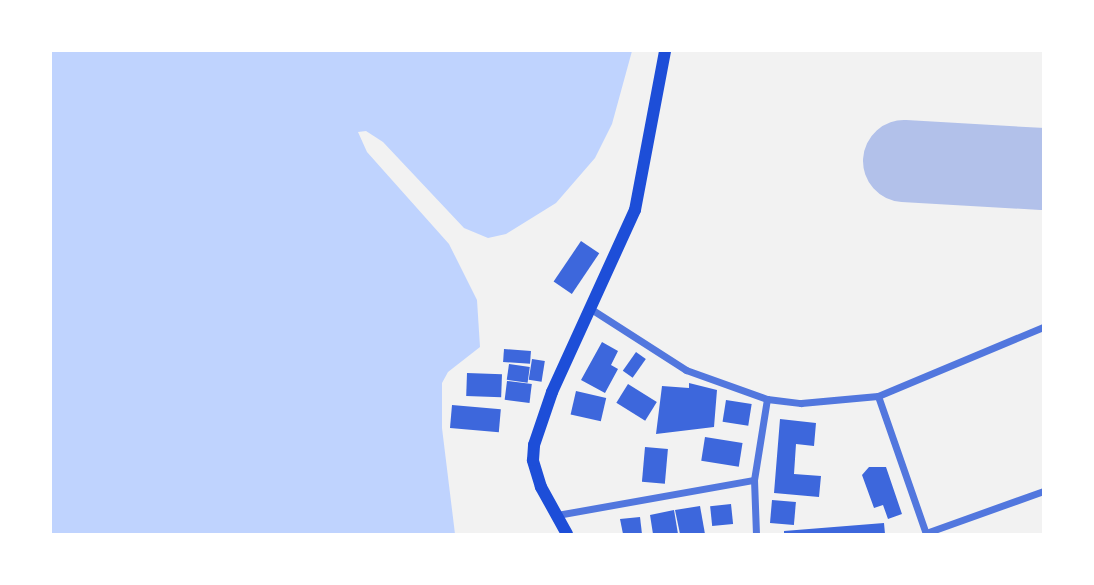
<!DOCTYPE html>
<html>
<head>
<meta charset="utf-8">
<style>
  body { margin:0 }
  #map { position:relative; width:1094px; height:585px; overflow:hidden; background:#f2f2f2; font-family:"DM Sans",sans-serif }
  div>[style] { position:absolute }
  [style*='--x'] { left:calc(var(--x)*1px); top:calc(var(--y)*1px); width:calc(var(--w)*1px); rotate:calc(var(--a)*1deg) }
  .water>* { inset:0; background:#bfd3fe }
  .taxiway>* { height:33px; margin:-16.5px; padding:0 16.5px; transform-origin:16.5px; border-radius:16.5px; background:#b2c1ea }
  .runway>* { height:82px; margin:-41px; padding:0 41px; transform-origin:41px; border-radius:41px; background:#b2c1ea }
  .building>* { inset:0; background:#3d67dc; transform-origin:0 0 }
  .minor>* { height:7px; margin:-3.5px; padding:0 3.5px; transform-origin:3.5px; border-radius:3.5px; background:#5277de }
  .trunk>* { height:12px; margin:-6px; padding:0 6px; transform-origin:6px; border-radius:6px; background:#1d4ed8 }
  span { translate:-50% -50%; white-space:nowrap; text-align:center; line-height:1.15; -webkit-text-stroke:7px #fff; paint-order:stroke }
  .frame { position:absolute; inset:0; border:52px solid #fff; pointer-events:none }
</style>
</head>
<body>
<div id="map">
  <div class="water">
    <i style="clip-path:polygon(51px 51px,632px 51px,612px 124px,595px 158px,556px 203px,506px 234px,488px 238px,464px 228px,383px 142px,366px 131px,358px 132px,367px 152px,449px 244px,477px 300px,480px 347px,448px 372px,442px 383px,442px 428px,455px 534px,51px 534px)"></i>
  </div>
  <div class="taxiway">
    <i style="--x:1033;--y:168;--w:10;--a:-17"></i>
  </div>
  <div class="runway">
    <i style="--x:904;--y:161;--w:139;--a:3.3"></i>
  </div>
  <div class="building">
    <i style="left:581px;top:241px;width:22px;height:49px;rotate:34deg"></i>
    <i style="clip-path:polygon(602px 342px,618px 351px,611px 365px,618px 369px,605px 393px,581px 380px)"></i>
    <i style="left:504px;top:349px;width:27px;height:13px;rotate:4deg"></i>
    <i style="left:636px;top:352px;width:12px;height:23px;rotate:35deg"></i>
    <i style="left:532px;top:359px;width:13px;height:21px;rotate:9deg"></i>
    <i style="left:509px;top:364px;width:21px;height:16px;rotate:8deg"></i>
    <i style="left:467px;top:373px;width:35px;height:23px;rotate:2deg"></i>
    <i style="left:507px;top:381px;width:25px;height:19px;rotate:7deg"></i>
    <i style="clip-path:polygon(689px 383px,717px 390px,714px 427px,656px 434px,662px 386px,689px 388px)"></i>
    <i style="left:628px;top:384px;width:34px;height:22px;rotate:32deg"></i>
    <i style="left:576px;top:391px;width:31px;height:24px;rotate:13deg"></i>
    <i style="left:726px;top:400px;width:26px;height:22px;rotate:9deg"></i>
    <i style="left:452px;top:405px;width:49px;height:23px;rotate:5deg"></i>
    <i style="clip-path:polygon(780px 419px,816px 423px,814px 446px,796px 444px,794px 474px,821px 476px,819px 497px,774px 493px)"></i>
    <i style="left:705px;top:437px;width:38px;height:24px;rotate:9deg"></i>
    <i style="left:645px;top:447px;width:23px;height:35px;rotate:5deg"></i>
    <i style="clip-path:polygon(869px 467px,886px 467px,902px 514px,888px 519px,883px 505px,874px 508px,862px 475px)"></i>
    <i style="left:772px;top:500px;width:24px;height:23px;rotate:5deg"></i>
    <i style="left:731px;top:504px;width:20px;height:21px;rotate:84deg"></i>
    <i style="clip-path:polygon(700px 506px,705px 534px,680px 534px,675px 510px)"></i>
    <i style="clip-path:polygon(674px 510px,678px 534px,653px 534px,650px 515px)"></i>
    <i style="clip-path:polygon(640px 517px,642px 534px,623px 534px,620px 519px)"></i>
    <i style="clip-path:polygon(884px 523px,885px 534px,784px 534px,784px 531px)"></i>
  </div>
  <div class="minor">
    <i style="--x:591;--y:309;--w:113;--a:32.7"></i>
    <i style="--x:686;--y:370;--w:86;--a:19.7"></i>
    <i style="--x:767;--y:399;--w:34;--a:7"></i>
    <i style="--x:801;--y:403;--w:77;--a:-5.2"></i>
    <i style="--x:878;--y:396;--w:179;--a:-22.7"></i>
    <i style="--x:878;--y:396;--w:146;--a:70.8"></i>
    <i style="--x:557;--y:515;--w:200;--a:-10.1"></i>
    <i style="--x:926;--y:533;--w:124;--a:-19.7"></i>
    <i style="--x:756;--y:534;--w:54;--a:-92.1"></i>
    <i style="--x:754;--y:480;--w:82;--a:-80.9"></i>
  </div>
  <div class="trunk">
    <i style="--x:567;--y:534;--w:54;--a:-119"></i>
    <i style="--x:541;--y:487;--w:28;--a:-107"></i>
    <i style="--x:533;--y:460;--w:15;--a:-86"></i>
    <i style="--x:534;--y:445;--w:56;--a:-71.2"></i>
    <i style="--x:552;--y:392;--w:200;--a:-65.5"></i>
    <i style="--x:635;--y:210;--w:162;--a:-79.3"></i>
  </div>
  <div class="frame"></div>
</div>
</body>
</html>
